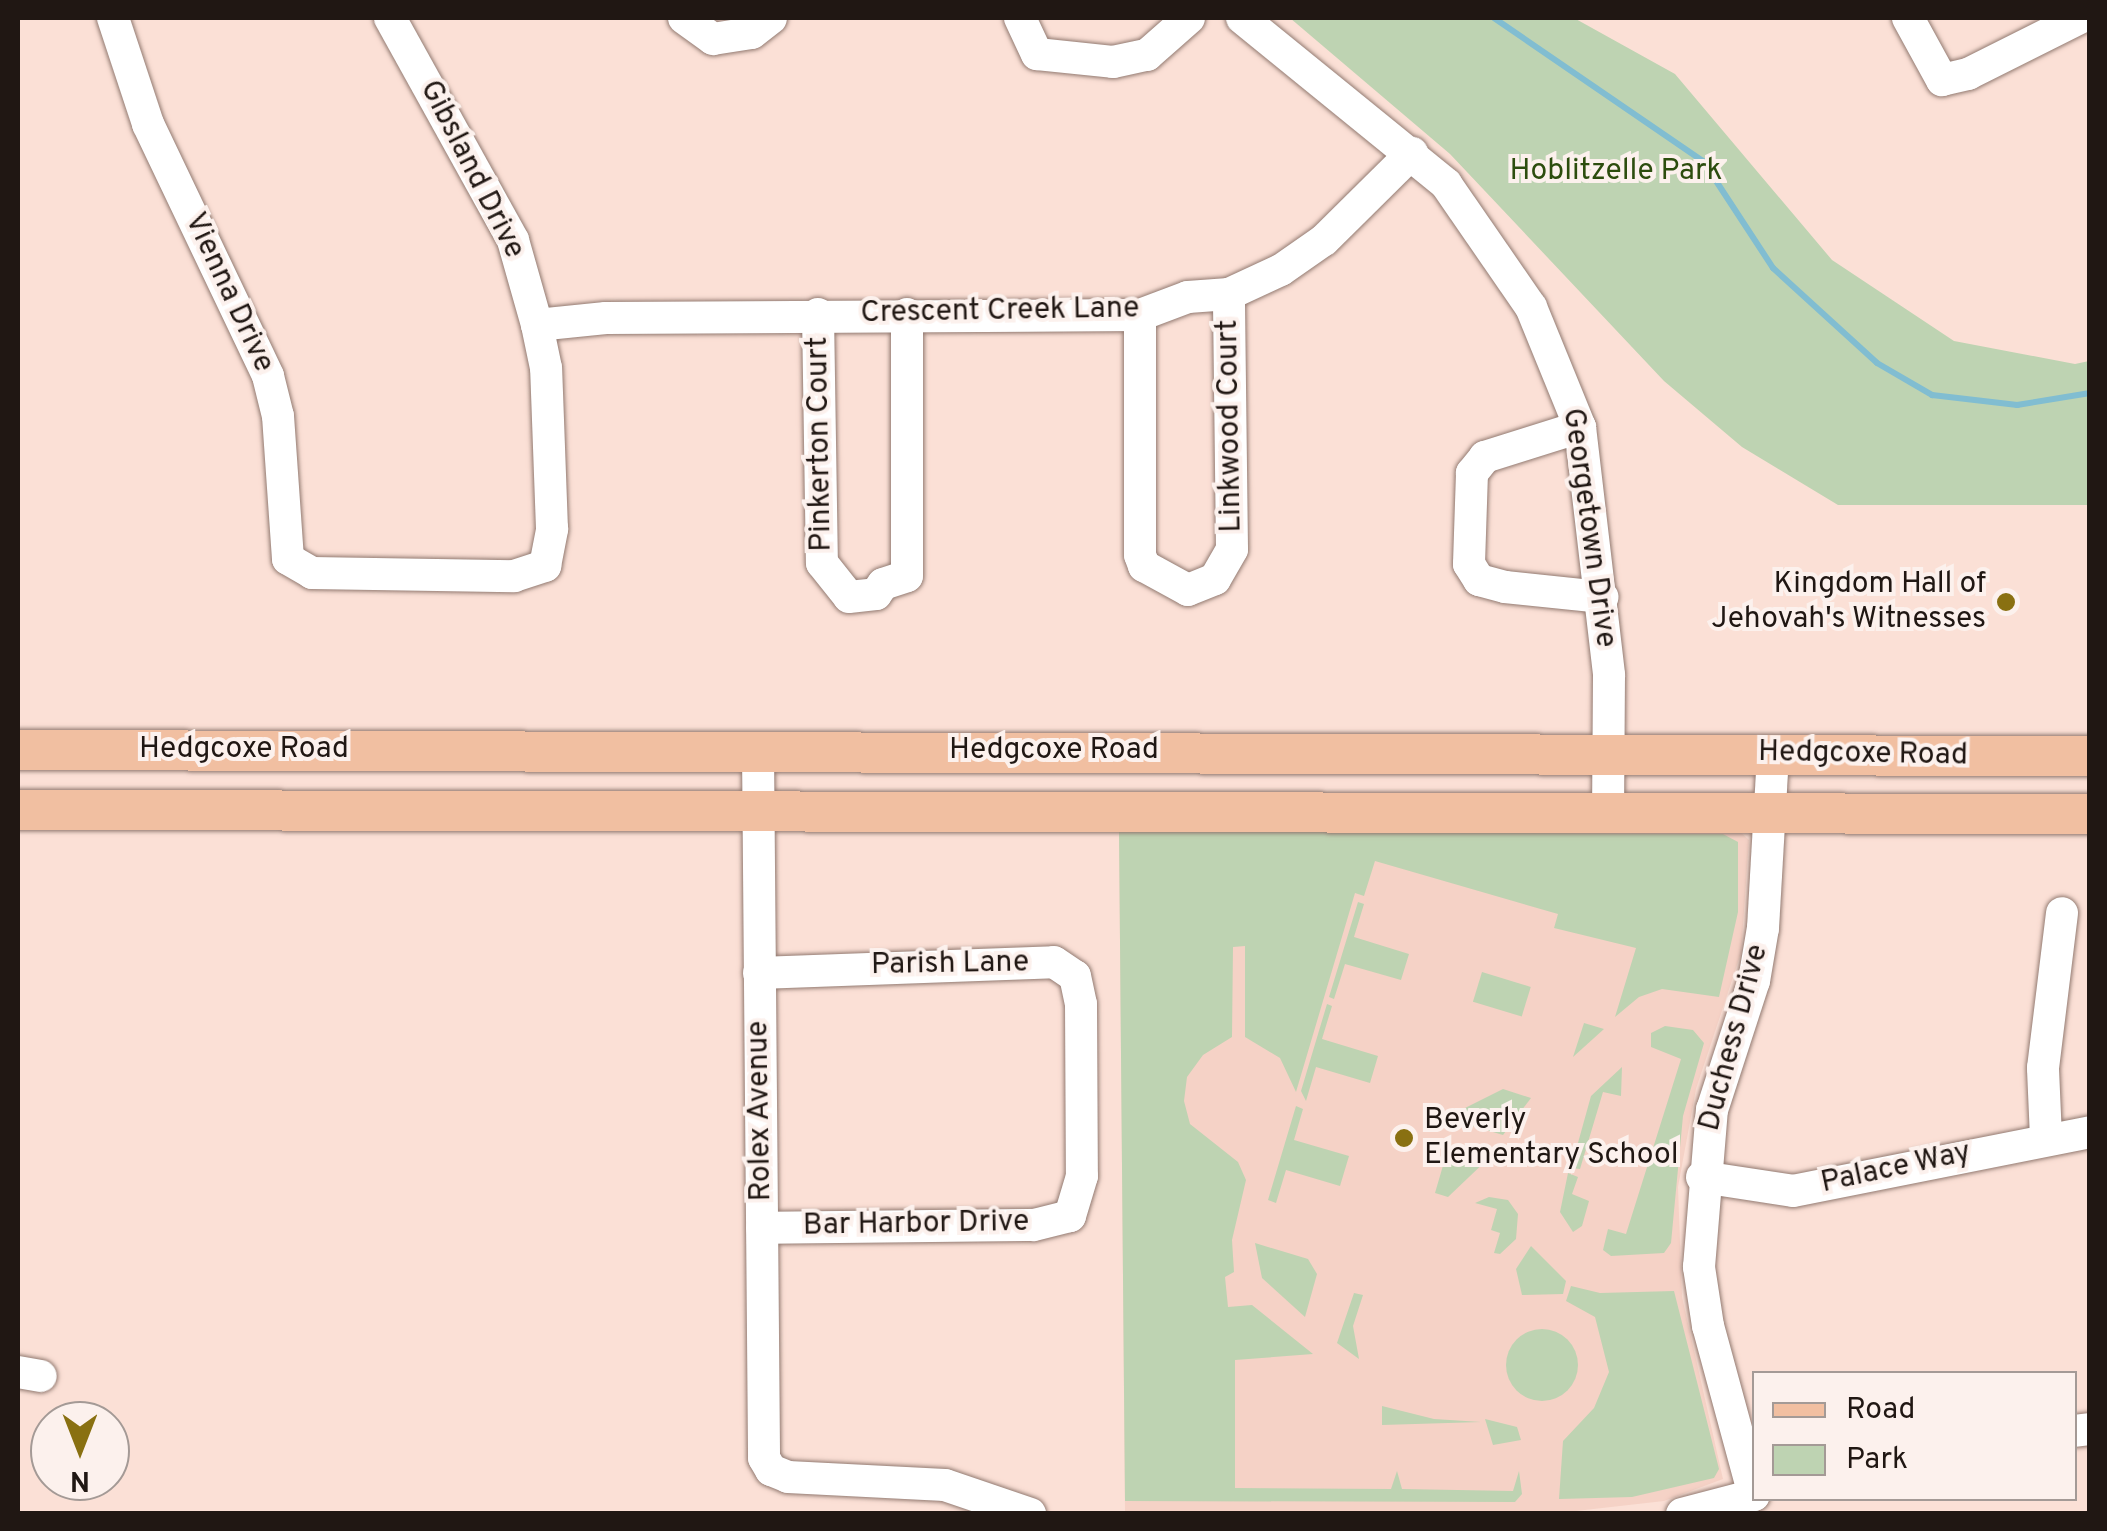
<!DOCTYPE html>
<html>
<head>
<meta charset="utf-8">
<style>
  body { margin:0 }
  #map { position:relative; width:2107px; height:1531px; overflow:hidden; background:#fbe0d6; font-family:Overpass,sans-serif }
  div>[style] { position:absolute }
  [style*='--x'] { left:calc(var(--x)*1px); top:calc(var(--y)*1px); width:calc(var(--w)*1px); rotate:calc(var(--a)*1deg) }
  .built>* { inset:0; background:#f5d2c6 }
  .green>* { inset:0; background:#bed3b2; transform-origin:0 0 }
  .round { border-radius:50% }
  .stream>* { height:6px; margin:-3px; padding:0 3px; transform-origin:3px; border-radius:3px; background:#81bdd1 }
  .roads { filter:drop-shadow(0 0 2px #927a71) drop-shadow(0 0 2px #927a71) }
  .minor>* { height:32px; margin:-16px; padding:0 16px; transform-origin:16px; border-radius:16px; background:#fff }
  .major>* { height:40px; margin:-20px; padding:0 20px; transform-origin:20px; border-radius:20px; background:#f1bfa1 }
  .dots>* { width:28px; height:28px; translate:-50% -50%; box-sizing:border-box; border:5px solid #fcf1ed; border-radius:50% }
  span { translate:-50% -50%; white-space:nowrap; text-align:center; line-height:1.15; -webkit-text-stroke:8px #fcf1ed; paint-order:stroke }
  .street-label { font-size:30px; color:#201713 }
  .park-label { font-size:30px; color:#2c4d0e }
  .poi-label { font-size:30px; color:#201713 }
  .right { translate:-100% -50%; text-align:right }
  .left { translate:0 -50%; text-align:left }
  .frame { position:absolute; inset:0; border:20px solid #201713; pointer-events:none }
  .legend { position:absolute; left:1752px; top:1371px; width:325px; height:130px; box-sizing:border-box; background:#fcf1ed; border:2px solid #a49a96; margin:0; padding:12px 18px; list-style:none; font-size:30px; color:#201713 }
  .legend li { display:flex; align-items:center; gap:20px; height:50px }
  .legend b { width:50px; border:2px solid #a49a96 }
  .north { position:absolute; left:30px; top:1401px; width:100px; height:100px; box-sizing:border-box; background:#fcf1ed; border:2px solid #a49a96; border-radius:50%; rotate:180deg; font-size:28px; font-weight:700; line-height:40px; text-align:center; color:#201713 }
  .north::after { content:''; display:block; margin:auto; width:35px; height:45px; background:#897011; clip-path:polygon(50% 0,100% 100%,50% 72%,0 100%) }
</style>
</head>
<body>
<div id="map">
  <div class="built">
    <i style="clip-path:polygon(1737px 829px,1749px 840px,1741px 953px,1696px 1089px,1678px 1187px,1682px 1297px,1723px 1479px,1664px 1501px,1576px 1511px,1125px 1511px,1119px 831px)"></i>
  </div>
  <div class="green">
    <i style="clip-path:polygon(1290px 18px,1574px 18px,1675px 74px,1832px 260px,1954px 341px,2075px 364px,2089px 361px,2089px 505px,1838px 505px,1742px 447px,1664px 381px,1450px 154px)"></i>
    <i style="clip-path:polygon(1119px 831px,1723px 834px,1738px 842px,1738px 912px,1719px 997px,1662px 989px,1639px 997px,1615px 1017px,1636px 948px,1554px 928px,1558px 914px,1375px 861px,1364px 896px,1355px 893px,1296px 1092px,1280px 1058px,1245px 1037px,1245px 946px,1233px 947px,1232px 1037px,1203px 1055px,1187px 1077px,1184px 1101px,1190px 1124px,1238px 1162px,1246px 1180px,1232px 1240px,1234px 1272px,1225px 1277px,1228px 1307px,1252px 1305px,1313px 1354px,1235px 1360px,1235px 1488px,1391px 1489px,1397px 1471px,1402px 1489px,1513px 1491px,1519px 1471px,1522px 1494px,1515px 1502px,1125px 1501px)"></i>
    <i style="clip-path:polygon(1358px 902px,1364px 904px,1354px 937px,1409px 954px,1401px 980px,1345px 964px,1334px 999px,1329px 997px)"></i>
    <i style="left:1482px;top:972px;width:51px;height:31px;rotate:17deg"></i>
    <i style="clip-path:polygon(1327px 1004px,1332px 1006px,1322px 1039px,1378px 1056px,1370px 1083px,1316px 1067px,1306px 1101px,1301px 1091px)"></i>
    <i style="clip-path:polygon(1584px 1023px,1604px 1029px,1573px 1057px)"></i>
    <i style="clip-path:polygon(1665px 1026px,1693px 1030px,1704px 1043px,1683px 1116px,1671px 1243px,1664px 1253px,1611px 1256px,1603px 1250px,1608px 1229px,1626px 1234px,1681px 1059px,1651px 1047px,1651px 1033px)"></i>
    <i style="clip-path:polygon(1622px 1067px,1621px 1096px,1603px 1092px,1580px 1169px,1571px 1168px,1591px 1096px)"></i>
    <i style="clip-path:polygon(1503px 1089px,1531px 1098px,1503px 1135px,1459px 1122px,1463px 1109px)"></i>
    <i style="clip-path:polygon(1296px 1106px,1303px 1109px,1294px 1140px,1349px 1156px,1340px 1186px,1286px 1170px,1276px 1203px,1268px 1200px)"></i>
    <i style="clip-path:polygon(1449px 1145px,1490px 1157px,1448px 1197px,1435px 1193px)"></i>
    <i style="clip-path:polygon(1568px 1173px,1578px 1177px,1572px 1194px,1589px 1201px,1582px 1226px,1573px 1232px,1560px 1212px)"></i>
    <i style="clip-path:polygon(1489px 1197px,1508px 1200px,1518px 1214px,1516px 1239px,1500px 1254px,1494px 1253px,1500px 1233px,1491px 1230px,1497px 1209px,1475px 1203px)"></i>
    <i style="clip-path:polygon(1255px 1243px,1308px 1259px,1317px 1274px,1305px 1317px,1262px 1278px)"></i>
    <i style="clip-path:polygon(1531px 1246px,1566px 1281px,1563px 1294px,1522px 1295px,1516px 1269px)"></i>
    <i style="clip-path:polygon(1571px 1286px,1600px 1293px,1674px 1291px,1719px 1469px,1714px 1478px,1632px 1497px,1559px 1499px,1563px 1441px,1594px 1408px,1609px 1372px,1595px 1317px,1566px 1301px)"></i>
    <i style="clip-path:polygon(1354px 1293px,1363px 1295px,1353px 1326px,1359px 1359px,1337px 1343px)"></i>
    <i class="round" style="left:1506px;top:1329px;width:72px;height:72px"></i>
    <i style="clip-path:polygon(1382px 1406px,1434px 1419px,1481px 1422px,1382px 1425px)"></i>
    <i style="clip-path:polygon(1485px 1419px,1517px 1427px,1521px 1440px,1493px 1445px)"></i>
  </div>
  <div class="stream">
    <i style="--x:1494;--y:18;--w:253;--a:34.4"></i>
    <i style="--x:1703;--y:161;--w:128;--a:56.8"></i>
    <i style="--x:1773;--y:268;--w:141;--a:42.4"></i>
    <i style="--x:1877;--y:363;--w:64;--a:30.2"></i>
    <i style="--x:1932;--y:395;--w:86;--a:6.7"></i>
    <i style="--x:2017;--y:405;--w:74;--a:-9.3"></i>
  </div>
  <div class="roads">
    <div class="minor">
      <i style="--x:113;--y:18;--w:112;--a:71.7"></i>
      <i style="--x:148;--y:124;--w:279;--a:64.5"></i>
      <i style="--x:268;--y:376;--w:41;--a:76"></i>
      <i style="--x:278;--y:416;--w:143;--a:86"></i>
      <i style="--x:288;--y:559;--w:28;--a:30"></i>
      <i style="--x:312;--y:573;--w:202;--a:0.9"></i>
      <i style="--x:514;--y:576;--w:33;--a:-18"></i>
      <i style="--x:545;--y:566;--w:38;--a:-79"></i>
      <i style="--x:552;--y:529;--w:161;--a:-92.1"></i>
      <i style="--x:546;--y:368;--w:44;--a:-101.8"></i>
      <i style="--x:537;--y:325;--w:88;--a:-105.8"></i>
      <i style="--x:513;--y:240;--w:254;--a:-119"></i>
      <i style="--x:684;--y:18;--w:36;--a:36"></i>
      <i style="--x:713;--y:39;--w:39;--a:-9"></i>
      <i style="--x:752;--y:33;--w:24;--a:-38"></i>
      <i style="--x:1020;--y:18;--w:40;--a:65"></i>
      <i style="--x:1037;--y:54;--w:76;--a:6"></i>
      <i style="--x:1113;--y:62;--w:35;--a:-12"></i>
      <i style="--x:1147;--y:55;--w:56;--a:-41.4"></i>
      <i style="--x:1242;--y:18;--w:263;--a:39.1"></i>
      <i style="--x:1446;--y:184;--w:150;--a:55.4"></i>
      <i style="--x:1531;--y:307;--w:130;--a:67.8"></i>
      <i style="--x:1580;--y:427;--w:250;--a:83.3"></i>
      <i style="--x:1609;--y:675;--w:135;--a:90.4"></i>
      <i style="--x:1908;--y:18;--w:71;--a:61.3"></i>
      <i style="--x:1942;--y:80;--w:27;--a:-13"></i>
      <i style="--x:1968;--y:74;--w:125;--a:-26.6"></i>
      <i style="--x:818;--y:314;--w:249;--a:89.1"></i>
      <i style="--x:822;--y:563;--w:43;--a:51.5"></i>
      <i style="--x:849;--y:597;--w:27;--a:-6"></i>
      <i style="--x:876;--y:594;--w:12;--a:-55"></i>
      <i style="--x:883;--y:584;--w:25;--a:-18"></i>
      <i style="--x:907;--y:576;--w:262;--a:-90"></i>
      <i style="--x:1140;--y:315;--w:240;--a:90"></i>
      <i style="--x:1140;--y:555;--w:12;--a:70"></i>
      <i style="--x:1144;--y:566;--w:50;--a:28.6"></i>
      <i style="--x:1188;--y:590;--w:29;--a:-22"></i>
      <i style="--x:1215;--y:579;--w:34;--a:-60"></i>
      <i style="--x:1232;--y:549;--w:255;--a:-90.7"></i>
      <i style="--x:537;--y:325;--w:69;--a:-5.8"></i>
      <i style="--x:606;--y:318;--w:534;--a:-0.32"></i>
      <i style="--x:1140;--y:315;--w:51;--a:-20.6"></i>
      <i style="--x:1188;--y:297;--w:41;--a:-4.2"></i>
      <i style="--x:1229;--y:294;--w:57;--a:-24.8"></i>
      <i style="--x:1281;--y:270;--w:52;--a:-34.9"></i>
      <i style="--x:1324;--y:240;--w:124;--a:-44.7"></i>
      <i style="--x:1580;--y:427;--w:100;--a:162.5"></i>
      <i style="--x:1485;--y:457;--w:21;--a:129"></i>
      <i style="--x:1472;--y:473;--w:91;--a:91.9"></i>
      <i style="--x:1469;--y:564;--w:19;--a:58"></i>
      <i style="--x:1479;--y:580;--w:27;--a:15"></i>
      <i style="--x:1505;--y:587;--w:98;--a:5.9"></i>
      <i style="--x:758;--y:750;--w:708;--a:89.51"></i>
      <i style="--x:764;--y:1458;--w:14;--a:60"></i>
      <i style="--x:771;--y:1470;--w:18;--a:22"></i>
      <i style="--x:788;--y:1477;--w:157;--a:2.9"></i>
      <i style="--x:945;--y:1485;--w:90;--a:18.8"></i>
      <i style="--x:759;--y:973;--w:295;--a:-2.1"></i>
      <i style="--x:1054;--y:962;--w:25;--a:34"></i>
      <i style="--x:1075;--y:976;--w:29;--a:78"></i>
      <i style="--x:1081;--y:1004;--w:172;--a:89.7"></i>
      <i style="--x:1082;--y:1176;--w:42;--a:106.7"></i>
      <i style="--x:1070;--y:1216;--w:38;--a:166"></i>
      <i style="--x:1033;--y:1225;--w:271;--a:179.4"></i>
      <i style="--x:2046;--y:1138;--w:70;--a:-92.5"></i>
      <i style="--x:2043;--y:1068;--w:156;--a:-83"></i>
      <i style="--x:1702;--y:1177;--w:92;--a:8.7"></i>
      <i style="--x:1793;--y:1191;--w:303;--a:-11.2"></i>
      <i style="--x:18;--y:1372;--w:23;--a:10"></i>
      <i style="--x:2074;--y:1431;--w:16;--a:-7"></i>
      <i style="--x:1682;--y:1514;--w:74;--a:-14.8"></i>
      <i style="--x:1754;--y:1495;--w:175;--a:-105.2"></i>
      <i style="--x:1708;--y:1326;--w:60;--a:-98.7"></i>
      <i style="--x:1699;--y:1267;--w:158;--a:-85.3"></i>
      <i style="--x:1712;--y:1110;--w:136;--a:-72"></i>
      <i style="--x:1754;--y:981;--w:54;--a:-80.4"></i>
      <i style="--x:1763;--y:928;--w:174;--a:-86.7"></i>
    </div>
    <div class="major">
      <i style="--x:18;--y:750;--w:2072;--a:0.17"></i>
      <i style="--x:18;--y:810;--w:2072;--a:0.11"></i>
    </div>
  </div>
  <div class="dots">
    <i style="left:2006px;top:602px;background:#897011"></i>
    <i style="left:1404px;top:1138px;background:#897011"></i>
  </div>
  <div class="street-label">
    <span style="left:471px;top:170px;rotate:63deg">Gibsland Drive</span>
    <span style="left:228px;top:293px;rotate:65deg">Vienna Drive</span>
    <span style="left:1000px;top:312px;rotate:-1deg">Crescent Creek Lane</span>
    <span style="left:1231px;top:426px;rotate:-91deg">Linkwood Court</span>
    <span style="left:821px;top:444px;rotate:-91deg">Pinkerton Court</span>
    <span style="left:1588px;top:528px;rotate:82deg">Georgetown Drive</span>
    <span style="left:244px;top:750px">Hedgcoxe Road</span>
    <span style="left:1054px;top:751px">Hedgcoxe Road</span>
    <span style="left:1863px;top:755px;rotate:1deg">Hedgcoxe Road</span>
    <span style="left:950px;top:965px;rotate:-1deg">Parish Lane</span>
    <span style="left:1735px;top:1038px;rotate:-75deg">Duchess Drive</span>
    <span style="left:761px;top:1111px;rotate:-91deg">Rolex Avenue</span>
    <span style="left:1896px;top:1169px;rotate:-12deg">Palace Way</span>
    <span style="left:916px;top:1225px;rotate:-1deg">Bar Harbor Drive</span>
  </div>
  <div class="park-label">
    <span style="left:1616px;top:172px">Hoblitzelle Park</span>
  </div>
  <div class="poi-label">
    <span class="right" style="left:1986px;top:602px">Kingdom Hall of<br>Jehovah's Witnesses</span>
    <span class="left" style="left:1424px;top:1138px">Beverly<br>Elementary School</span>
  </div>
  <div class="frame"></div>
  <ul class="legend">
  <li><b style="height:12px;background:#f1bfa1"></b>Road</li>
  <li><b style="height:28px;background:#bed3b2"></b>Park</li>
  </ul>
  <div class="north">N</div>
</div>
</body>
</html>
